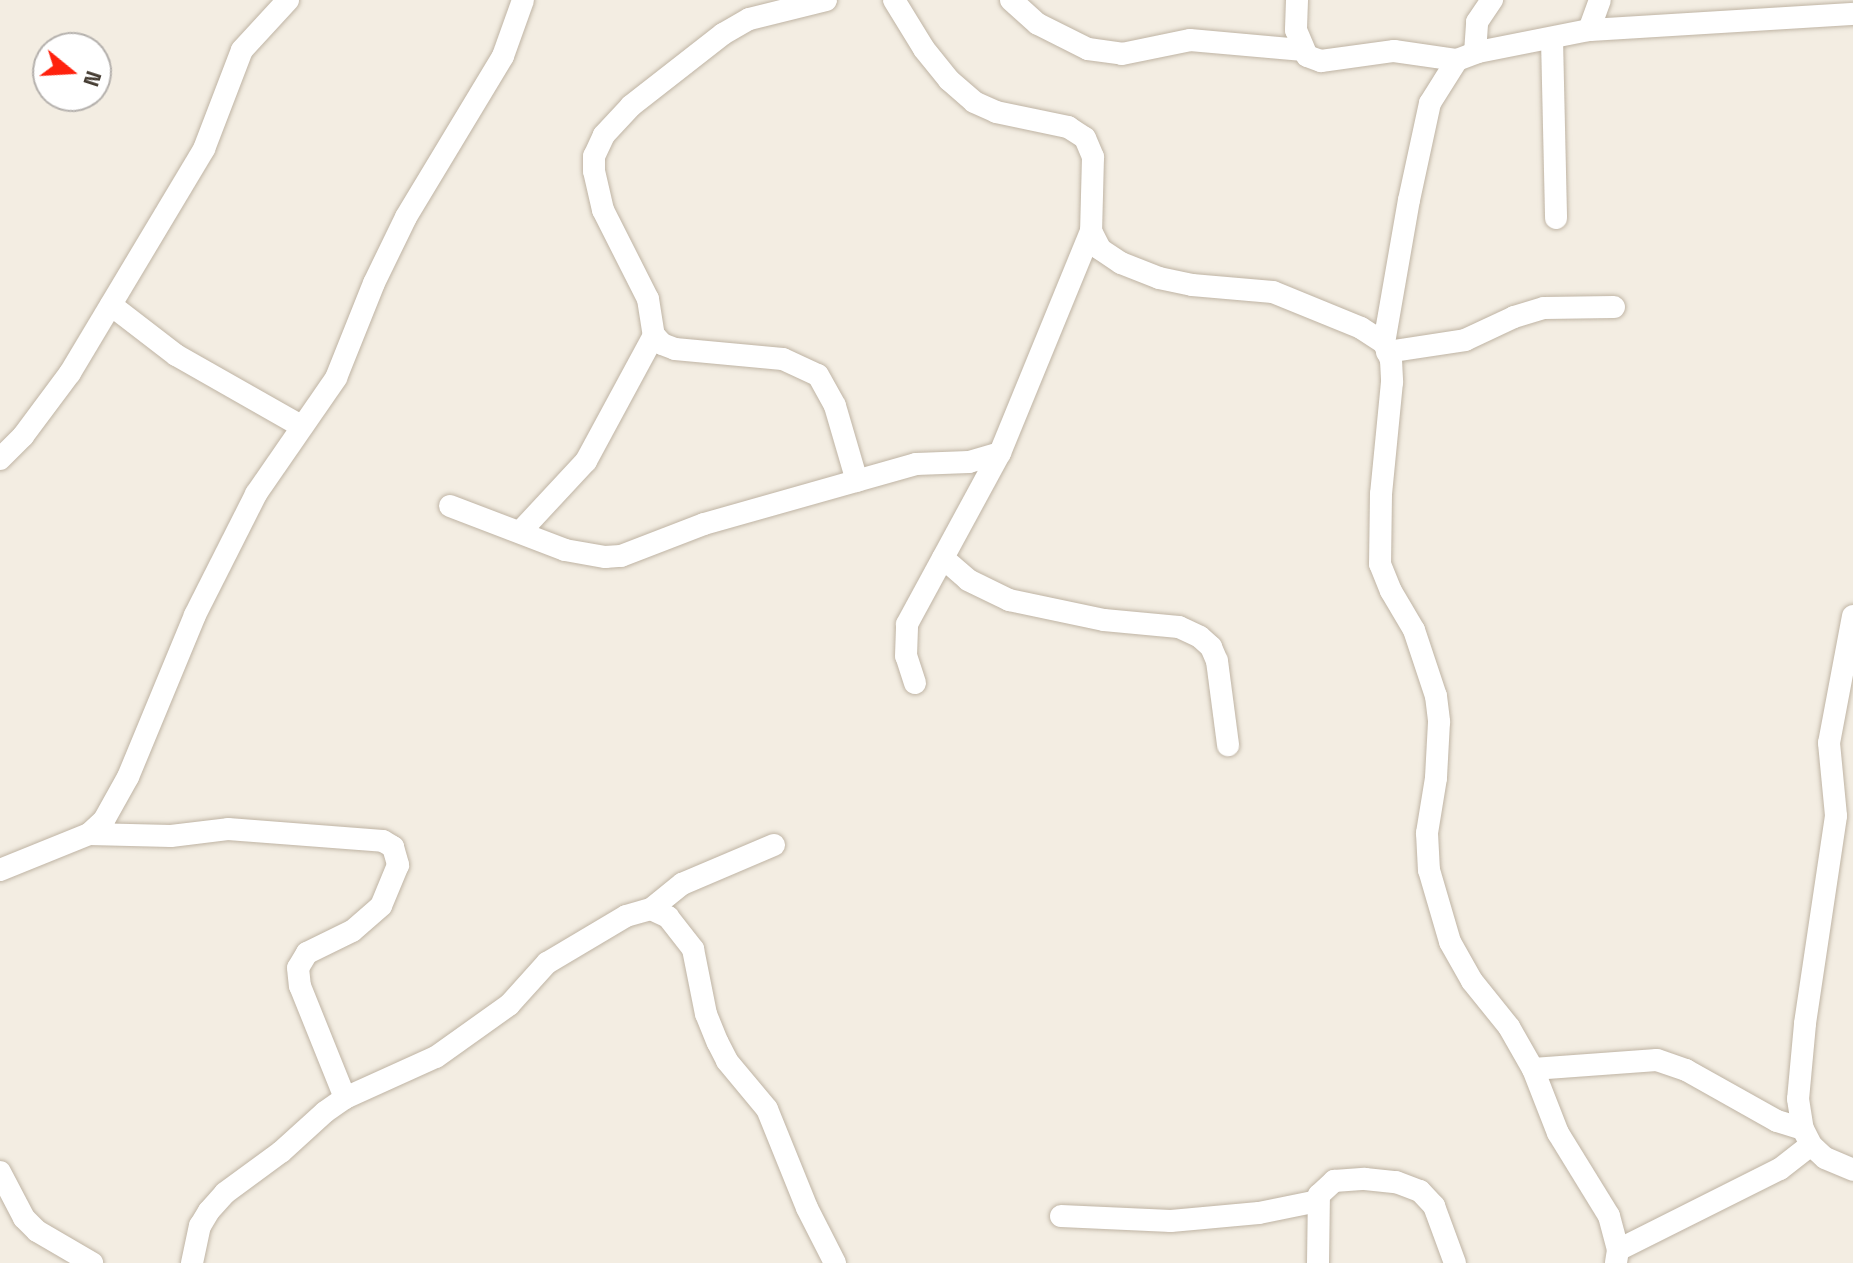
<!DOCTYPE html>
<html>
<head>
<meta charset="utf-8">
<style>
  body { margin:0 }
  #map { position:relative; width:1853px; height:1263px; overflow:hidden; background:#f3ede2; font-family:"Space Grotesk",sans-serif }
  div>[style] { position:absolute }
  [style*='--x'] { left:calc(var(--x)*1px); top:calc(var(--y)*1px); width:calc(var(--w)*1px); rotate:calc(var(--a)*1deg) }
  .roads { filter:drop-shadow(0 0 2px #bfb4a4) drop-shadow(0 0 2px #bfb4a4) }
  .street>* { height:22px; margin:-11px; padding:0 11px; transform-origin:11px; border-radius:11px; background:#fff }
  span { translate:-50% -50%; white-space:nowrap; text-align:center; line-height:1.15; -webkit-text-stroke:7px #fff; paint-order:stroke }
  .north { position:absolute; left:32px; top:32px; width:80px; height:80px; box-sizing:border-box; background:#fff; border:2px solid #b5b1ad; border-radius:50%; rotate:108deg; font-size:22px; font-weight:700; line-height:32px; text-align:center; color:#453c32 }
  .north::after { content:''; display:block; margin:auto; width:28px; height:36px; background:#ff210d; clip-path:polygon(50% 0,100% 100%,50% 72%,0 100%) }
</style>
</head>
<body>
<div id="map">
  <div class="roads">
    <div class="street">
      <i style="--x:826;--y:0;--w:79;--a:166.1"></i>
      <i style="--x:749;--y:19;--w:30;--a:150"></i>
      <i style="--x:723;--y:34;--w:117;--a:142"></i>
      <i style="--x:631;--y:106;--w:40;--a:133"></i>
      <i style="--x:604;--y:135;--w:23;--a:115"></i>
      <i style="--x:594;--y:156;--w:15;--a:90"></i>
      <i style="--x:594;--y:171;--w:40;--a:77"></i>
      <i style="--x:603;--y:210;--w:100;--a:63.2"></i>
      <i style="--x:648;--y:299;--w:36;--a:81"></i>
      <i style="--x:654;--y:335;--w:12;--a:48"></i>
      <i style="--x:662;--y:344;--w:14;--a:21"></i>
      <i style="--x:675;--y:349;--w:108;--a:5.3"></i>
      <i style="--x:783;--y:359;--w:38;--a:25"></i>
      <i style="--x:818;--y:375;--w:35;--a:61"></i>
      <i style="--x:835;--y:406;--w:78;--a:73.7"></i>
      <i style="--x:894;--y:0;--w:57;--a:58.5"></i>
      <i style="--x:924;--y:49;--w:40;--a:51"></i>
      <i style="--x:949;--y:80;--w:33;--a:41"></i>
      <i style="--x:974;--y:102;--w:24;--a:24"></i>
      <i style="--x:996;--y:112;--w:74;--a:11.8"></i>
      <i style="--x:1068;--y:127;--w:20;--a:33"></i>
      <i style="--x:1085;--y:138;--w:21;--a:67"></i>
      <i style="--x:1093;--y:157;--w:74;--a:91.5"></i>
      <i style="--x:1091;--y:231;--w:20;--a:63"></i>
      <i style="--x:1100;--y:249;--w:25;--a:34"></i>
      <i style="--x:1121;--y:263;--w:41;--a:21.5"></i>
      <i style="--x:1159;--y:278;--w:34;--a:12"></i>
      <i style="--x:1192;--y:285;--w:81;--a:4.9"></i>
      <i style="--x:1273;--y:292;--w:95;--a:22.2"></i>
      <i style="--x:1361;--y:328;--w:27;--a:33"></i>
      <i style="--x:1384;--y:343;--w:18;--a:68"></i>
      <i style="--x:1391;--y:360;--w:22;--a:87"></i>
      <i style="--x:1392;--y:382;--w:113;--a:95.6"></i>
      <i style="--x:1381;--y:494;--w:70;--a:90.8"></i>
      <i style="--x:1380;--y:564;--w:29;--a:68"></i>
      <i style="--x:1391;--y:591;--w:45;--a:59.5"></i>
      <i style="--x:1414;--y:630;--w:70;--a:71.6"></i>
      <i style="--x:1436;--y:696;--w:26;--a:83"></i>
      <i style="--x:1439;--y:722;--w:56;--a:93.1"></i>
      <i style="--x:1436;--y:778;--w:56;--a:99.3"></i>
      <i style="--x:1427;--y:833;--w:37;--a:87"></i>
      <i style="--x:1429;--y:870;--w:75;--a:73.7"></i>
      <i style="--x:1450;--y:942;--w:45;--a:60.6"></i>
      <i style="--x:1472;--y:981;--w:59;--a:51.2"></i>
      <i style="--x:1509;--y:1027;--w:48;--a:60.3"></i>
      <i style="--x:1533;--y:1069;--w:69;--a:68.7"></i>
      <i style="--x:1558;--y:1133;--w:97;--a:58.4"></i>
      <i style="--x:1609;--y:1216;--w:35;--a:75"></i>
      <i style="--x:1618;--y:1250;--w:13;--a:99"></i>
      <i style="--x:1011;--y:0;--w:36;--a:42"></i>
      <i style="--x:1038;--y:24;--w:56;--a:26.6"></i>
      <i style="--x:1088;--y:49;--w:34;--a:8"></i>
      <i style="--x:1122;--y:54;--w:69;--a:-11.6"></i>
      <i style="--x:1190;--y:40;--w:111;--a:5.1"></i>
      <i style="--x:1297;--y:0;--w:30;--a:92"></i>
      <i style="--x:1296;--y:30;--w:28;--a:67"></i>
      <i style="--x:1307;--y:56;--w:15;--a:20"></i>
      <i style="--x:1321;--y:61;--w:74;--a:-7.8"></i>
      <i style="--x:1394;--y:51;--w:64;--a:8.1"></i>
      <i style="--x:1589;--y:30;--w:32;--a:-70"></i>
      <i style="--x:1552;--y:39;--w:179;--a:88.7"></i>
      <i style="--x:1475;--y:53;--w:31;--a:-86"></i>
      <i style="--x:1477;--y:22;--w:27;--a:-56"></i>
      <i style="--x:111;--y:305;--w:82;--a:37.6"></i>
      <i style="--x:176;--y:355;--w:144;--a:29.6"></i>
      <i style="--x:1384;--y:343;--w:145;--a:-80.1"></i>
      <i style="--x:1409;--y:200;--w:99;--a:-77.8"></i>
      <i style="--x:1430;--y:103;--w:51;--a:-57.9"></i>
      <i style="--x:1457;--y:60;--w:22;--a:-21"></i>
      <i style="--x:1478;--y:52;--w:113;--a:-11.2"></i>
      <i style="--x:1589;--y:30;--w:264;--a:-3.5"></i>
      <i style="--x:1387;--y:352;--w:79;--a:-8.7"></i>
      <i style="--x:1465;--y:340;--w:54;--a:-25.1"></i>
      <i style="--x:1514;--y:317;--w:31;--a:-17"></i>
      <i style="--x:1544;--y:308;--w:70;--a:-0.8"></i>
      <i style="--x:0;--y:459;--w:33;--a:-45"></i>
      <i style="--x:23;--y:436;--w:79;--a:-53.3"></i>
      <i style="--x:70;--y:373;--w:261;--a:-59.1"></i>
      <i style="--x:204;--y:149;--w:106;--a:-69"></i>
      <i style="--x:242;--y:50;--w:68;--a:-47.4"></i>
      <i style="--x:450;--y:506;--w:123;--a:20.9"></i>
      <i style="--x:565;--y:550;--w:41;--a:9.9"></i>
      <i style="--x:605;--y:557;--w:16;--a:-4"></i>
      <i style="--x:621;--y:556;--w:89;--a:-21.1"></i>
      <i style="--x:704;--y:524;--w:220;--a:-15.8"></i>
      <i style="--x:916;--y:464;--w:53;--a:-2.2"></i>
      <i style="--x:969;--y:462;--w:32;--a:-16"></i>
      <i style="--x:1000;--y:453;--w:240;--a:-67.7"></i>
      <i style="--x:520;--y:532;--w:97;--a:-47.1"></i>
      <i style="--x:586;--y:461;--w:143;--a:-61.6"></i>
      <i style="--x:943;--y:558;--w:33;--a:41"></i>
      <i style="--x:968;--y:580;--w:46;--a:26"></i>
      <i style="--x:1009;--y:600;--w:97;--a:11.9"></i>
      <i style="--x:1104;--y:620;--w:75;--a:5.3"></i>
      <i style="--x:1179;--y:627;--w:23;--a:25"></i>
      <i style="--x:1200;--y:637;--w:15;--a:42"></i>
      <i style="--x:1211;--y:647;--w:15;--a:67"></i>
      <i style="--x:1217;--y:661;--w:85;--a:82.5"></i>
      <i style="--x:1853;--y:616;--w:129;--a:100.7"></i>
      <i style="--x:1829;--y:743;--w:73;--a:84.5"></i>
      <i style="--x:1836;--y:816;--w:210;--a:98.5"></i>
      <i style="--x:1805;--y:1024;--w:75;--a:95.3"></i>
      <i style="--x:1798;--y:1099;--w:30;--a:81"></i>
      <i style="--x:1803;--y:1129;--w:18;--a:63"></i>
      <i style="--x:1811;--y:1145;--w:19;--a:43"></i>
      <i style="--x:1825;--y:1158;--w:30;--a:23"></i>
      <i style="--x:915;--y:683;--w:28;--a:-108"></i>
      <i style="--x:906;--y:656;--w:32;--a:-88"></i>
      <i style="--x:907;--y:624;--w:195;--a:-61.5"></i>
      <i style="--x:89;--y:834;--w:82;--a:1.4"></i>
      <i style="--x:171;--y:836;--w:57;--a:-7"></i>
      <i style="--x:228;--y:829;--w:155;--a:4.4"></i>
      <i style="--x:383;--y:841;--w:12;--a:31"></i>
      <i style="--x:393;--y:847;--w:19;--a:74"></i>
      <i style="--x:398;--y:865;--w:44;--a:112.5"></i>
      <i style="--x:381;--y:906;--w:38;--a:139"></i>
      <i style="--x:352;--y:931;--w:50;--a:153.9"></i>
      <i style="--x:307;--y:953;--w:17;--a:121"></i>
      <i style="--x:298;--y:968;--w:18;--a:84"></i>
      <i style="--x:300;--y:986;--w:121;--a:68.1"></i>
      <i style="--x:0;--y:870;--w:96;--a:-22"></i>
      <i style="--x:89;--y:834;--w:21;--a:-43"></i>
      <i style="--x:104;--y:820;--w:49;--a:-60.8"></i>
      <i style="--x:128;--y:777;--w:175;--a:-67.5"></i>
      <i style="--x:195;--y:615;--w:136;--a:-63.2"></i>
      <i style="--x:256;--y:494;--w:141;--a:-55.4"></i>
      <i style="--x:336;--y:378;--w:102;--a:-68.2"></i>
      <i style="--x:374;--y:283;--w:73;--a:-64.1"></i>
      <i style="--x:406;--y:217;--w:188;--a:-58.9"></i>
      <i style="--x:503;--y:56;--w:59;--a:-70.3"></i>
      <i style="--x:651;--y:909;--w:40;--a:-39"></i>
      <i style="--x:682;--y:884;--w:100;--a:-23"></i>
      <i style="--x:1533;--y:1069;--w:124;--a:-4.2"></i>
      <i style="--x:1657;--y:1060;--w:31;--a:19"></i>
      <i style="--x:1686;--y:1070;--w:104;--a:29.3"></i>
      <i style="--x:1777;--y:1121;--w:27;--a:17"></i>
      <i style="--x:0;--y:1172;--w:52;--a:62.4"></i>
      <i style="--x:24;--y:1218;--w:18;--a:45"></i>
      <i style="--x:37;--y:1231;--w:64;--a:30.2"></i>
      <i style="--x:1061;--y:1216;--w:110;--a:2.6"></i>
      <i style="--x:1171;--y:1221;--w:88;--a:-5.2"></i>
      <i style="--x:1259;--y:1213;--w:60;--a:-11.5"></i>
      <i style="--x:1618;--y:1250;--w:181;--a:-26.6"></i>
      <i style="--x:1780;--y:1169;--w:39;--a:-38"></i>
      <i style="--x:192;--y:1263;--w:38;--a:-78"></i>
      <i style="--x:200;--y:1226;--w:17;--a:-59"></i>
      <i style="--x:209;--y:1211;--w:24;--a:-48"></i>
      <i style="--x:225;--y:1193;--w:69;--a:-36.2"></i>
      <i style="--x:281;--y:1152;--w:59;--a:-42.3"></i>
      <i style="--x:325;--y:1112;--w:24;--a:-35"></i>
      <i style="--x:345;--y:1098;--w:100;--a:-24.3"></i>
      <i style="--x:436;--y:1057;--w:90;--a:-35.5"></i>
      <i style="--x:509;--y:1005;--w:57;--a:-47.9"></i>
      <i style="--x:547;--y:963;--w:92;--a:-30.7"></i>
      <i style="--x:626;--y:916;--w:26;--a:-16"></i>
      <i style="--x:651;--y:909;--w:19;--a:25"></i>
      <i style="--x:668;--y:917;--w:41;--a:52"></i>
      <i style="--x:693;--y:949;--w:66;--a:78.7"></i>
      <i style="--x:706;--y:1014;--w:31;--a:68"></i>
      <i style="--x:718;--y:1043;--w:20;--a:63"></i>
      <i style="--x:727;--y:1061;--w:62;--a:50.2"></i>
      <i style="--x:767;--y:1109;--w:107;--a:68"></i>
      <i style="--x:807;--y:1208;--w:62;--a:63"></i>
      <i style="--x:1318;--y:1263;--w:68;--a:-89.2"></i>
      <i style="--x:1319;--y:1195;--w:21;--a:-43"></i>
      <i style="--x:1334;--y:1181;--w:31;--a:-4"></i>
      <i style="--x:1365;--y:1179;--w:31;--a:6"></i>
      <i style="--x:1396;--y:1182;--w:26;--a:21"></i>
      <i style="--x:1420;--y:1191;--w:21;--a:47"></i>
      <i style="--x:1434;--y:1206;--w:61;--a:69.8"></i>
    </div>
  </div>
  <div class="north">N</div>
</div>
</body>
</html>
